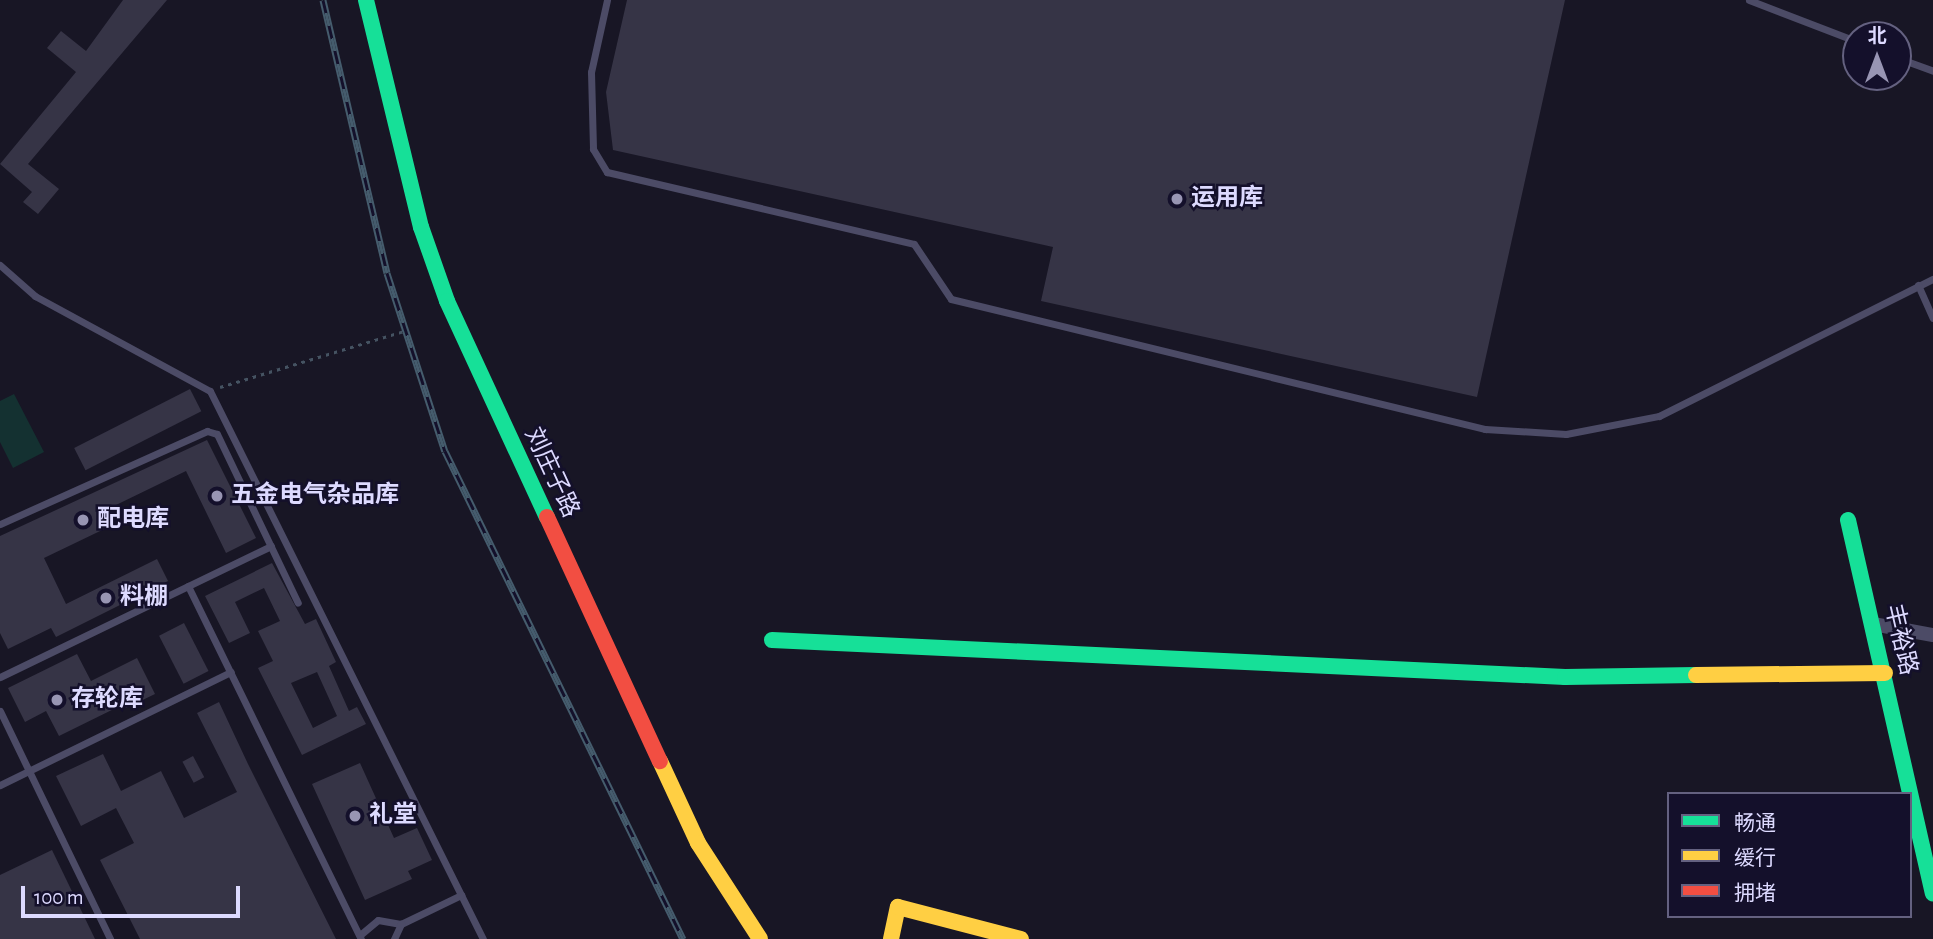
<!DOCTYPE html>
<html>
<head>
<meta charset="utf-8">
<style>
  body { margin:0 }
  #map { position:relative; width:1933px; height:939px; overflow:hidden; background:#181625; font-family:"Alegreya Sans","Noto Sans SC",sans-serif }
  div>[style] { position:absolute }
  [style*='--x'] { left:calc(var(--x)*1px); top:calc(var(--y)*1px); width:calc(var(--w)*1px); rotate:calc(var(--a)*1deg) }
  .green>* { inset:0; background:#143131 }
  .building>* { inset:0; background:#363446; transform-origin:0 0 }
  .path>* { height:2.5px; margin-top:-1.25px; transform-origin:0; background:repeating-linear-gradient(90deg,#455362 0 3.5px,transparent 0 8.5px) }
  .lane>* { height:7px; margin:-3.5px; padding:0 3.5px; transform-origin:3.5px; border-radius:3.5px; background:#4c4b66 }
  .street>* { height:14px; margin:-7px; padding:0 7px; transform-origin:7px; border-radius:7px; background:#4c4b66 }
  .fast>* { height:16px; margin:-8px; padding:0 8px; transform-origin:8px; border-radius:8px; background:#16e098 }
  .slow>* { height:16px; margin:-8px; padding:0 8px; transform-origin:8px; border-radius:8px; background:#ffcf43 }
  .jam>* { height:16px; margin:-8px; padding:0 8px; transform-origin:8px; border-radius:8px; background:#f24e42 }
  .rail>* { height:7px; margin-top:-3.5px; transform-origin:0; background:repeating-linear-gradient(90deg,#14102b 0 13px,#455c6d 0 26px); box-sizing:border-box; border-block:2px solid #455c6d }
  .dots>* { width:19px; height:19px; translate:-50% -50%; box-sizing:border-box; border:4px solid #14102b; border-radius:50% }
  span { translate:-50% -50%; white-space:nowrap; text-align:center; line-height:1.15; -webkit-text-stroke:5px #14102b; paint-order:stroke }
  .poi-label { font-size:24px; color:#dddaff; font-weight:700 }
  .left { translate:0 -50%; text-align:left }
  .street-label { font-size:24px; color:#dddaff }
  .legend { position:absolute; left:1667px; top:792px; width:245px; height:126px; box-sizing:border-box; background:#14102b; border:2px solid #646180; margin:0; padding:9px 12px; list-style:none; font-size:21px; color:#dddaff }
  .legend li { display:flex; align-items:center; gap:14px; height:35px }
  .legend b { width:35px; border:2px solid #646180 }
  .north { position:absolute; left:1842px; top:21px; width:70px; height:70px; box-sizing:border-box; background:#14102b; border:2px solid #646180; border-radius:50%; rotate:0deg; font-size:19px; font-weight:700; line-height:28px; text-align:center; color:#dddaff }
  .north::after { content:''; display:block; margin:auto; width:24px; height:32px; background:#9895b3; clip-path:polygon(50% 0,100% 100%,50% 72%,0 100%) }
  .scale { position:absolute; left:21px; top:886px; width:219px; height:32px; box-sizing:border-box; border:4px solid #dddaff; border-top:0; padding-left:9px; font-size:21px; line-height:24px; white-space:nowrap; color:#dddaff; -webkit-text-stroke:5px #14102b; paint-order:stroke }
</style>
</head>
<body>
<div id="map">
  <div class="green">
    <i style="clip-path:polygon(14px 394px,44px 452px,13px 468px,0 442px,0 401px)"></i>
  </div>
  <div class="building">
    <i style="clip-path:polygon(123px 0,167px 0,28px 164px,59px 189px,38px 214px,23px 202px,32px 192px,0 164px,76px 72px,47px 48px,61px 31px,86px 51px)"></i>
    <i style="clip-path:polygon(627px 0,1565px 0,1477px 397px,1041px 301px,1053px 247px,613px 150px,606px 92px)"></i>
    <i style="left:190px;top:389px;width:25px;height:130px;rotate:63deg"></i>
    <i style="clip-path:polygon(207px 440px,256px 538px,226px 553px,186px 471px,116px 505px,123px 520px,44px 558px,66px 604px,157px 559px,168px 581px,56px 637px,51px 628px,8px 649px,0 633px,0 536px)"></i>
    <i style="clip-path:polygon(evenodd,272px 563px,305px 624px,316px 619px,336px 662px,329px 666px,349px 711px,357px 707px,366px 724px,302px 755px,258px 668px,273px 661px,258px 631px,280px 621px,264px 588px,235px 602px,250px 633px,229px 643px,205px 596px,272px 563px,317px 672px,337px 716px,313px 728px,291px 683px,317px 672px)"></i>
    <i style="left:184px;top:623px;width:54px;height:28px;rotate:63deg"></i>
    <i style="clip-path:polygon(77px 654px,91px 681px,137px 658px,155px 694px,126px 708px,124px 704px,59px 736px,46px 711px,25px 722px,8px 688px)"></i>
    <i style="clip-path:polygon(219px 702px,248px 764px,336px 939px,140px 939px,100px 860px,134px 843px,116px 808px,81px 826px,56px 776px,103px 754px,121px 791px,161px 771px,184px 818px,237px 792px,197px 713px)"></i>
    <i style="left:193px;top:756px;width:24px;height:12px;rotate:62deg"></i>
    <i style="clip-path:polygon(360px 763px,394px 838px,417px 828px,432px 860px,408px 871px,412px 879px,365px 900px,312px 784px)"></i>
    <i style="clip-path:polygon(52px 850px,95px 939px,0 939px,0 875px)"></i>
  </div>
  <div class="path">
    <i style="--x:220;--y:387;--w:192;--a:-16.9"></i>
  </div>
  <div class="lane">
    <i style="--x:607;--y:0;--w:74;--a:102.5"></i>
    <i style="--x:591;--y:72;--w:77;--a:88.5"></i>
    <i style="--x:593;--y:149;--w:27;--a:59"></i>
    <i style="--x:607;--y:172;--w:315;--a:13.2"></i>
    <i style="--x:914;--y:244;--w:66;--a:56.1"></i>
    <i style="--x:951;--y:299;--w:550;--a:13.68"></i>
    <i style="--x:1485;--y:429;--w:81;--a:3.5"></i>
    <i style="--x:1566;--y:434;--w:95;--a:-11"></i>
    <i style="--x:1659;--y:416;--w:306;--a:-26.6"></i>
    <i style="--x:1749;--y:0;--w:115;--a:21"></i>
    <i style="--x:1898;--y:58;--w:37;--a:20"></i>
    <i style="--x:0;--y:265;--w:47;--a:41.5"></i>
    <i style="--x:35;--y:296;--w:199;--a:28.5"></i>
    <i style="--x:210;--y:391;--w:612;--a:63.52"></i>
    <i style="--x:1918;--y:285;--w:36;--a:66"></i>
    <i style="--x:0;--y:524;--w:227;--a:-24.2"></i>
    <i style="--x:207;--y:431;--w:10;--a:17"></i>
    <i style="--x:217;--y:434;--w:187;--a:64.4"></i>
    <i style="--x:188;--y:586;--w:393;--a:63.9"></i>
    <i style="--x:0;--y:677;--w:301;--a:-25.8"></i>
    <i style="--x:0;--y:711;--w:253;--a:64.2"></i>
    <i style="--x:0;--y:785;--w:257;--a:-26.1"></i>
    <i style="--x:360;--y:935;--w:23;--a:-40"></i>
    <i style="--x:378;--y:920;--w:23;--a:10"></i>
    <i style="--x:401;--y:924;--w:67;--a:-25.8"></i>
    <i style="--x:394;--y:939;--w:17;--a:-65"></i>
  </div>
  <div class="street">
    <i style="--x:1873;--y:624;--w:61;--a:10.4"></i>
  </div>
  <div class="fast">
    <i style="--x:366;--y:0;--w:234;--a:76.4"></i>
    <i style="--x:421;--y:227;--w:78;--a:70.6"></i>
    <i style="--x:447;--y:301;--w:238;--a:65.2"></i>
    <i style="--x:1848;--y:520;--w:383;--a:77.2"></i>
    <i style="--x:772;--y:640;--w:794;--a:2.67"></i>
    <i style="--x:1565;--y:677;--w:131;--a:-0.9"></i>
  </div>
  <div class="slow">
    <i style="--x:1696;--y:675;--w:189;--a:-0.6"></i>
    <i style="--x:660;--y:761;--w:90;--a:65.1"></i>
    <i style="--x:698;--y:843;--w:114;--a:57.1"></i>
    <i style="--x:891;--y:939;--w:33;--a:-78"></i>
    <i style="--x:898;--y:907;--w:127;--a:14.6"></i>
  </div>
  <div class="jam">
    <i style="--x:547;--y:517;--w:269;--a:65.2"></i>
  </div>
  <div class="rail">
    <i style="--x:323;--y:0;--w:280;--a:76.8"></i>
    <i style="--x:387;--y:273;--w:187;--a:72"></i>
    <i style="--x:445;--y:451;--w:543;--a:64"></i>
  </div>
  <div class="dots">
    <i style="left:1177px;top:199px;background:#9895b3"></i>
    <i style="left:217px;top:496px;background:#9895b3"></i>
    <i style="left:83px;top:520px;background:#9895b3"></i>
    <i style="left:106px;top:598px;background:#9895b3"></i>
    <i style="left:57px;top:700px;background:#9895b3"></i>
    <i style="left:355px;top:816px;background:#9895b3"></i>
  </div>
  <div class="poi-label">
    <span class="left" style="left:1191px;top:199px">运用库</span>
    <span class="left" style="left:231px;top:496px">五金电气杂品库</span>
    <span class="left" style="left:97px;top:520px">配电库</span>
    <span class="left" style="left:120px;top:598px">料棚</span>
    <span class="left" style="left:71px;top:700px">存轮库</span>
    <span class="left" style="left:369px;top:816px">礼堂</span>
  </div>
  <div class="street-label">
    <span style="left:551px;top:473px;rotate:65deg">刘庄子路</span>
    <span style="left:1900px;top:640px;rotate:77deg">丰裕路</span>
  </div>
  <ul class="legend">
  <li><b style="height:9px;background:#16e098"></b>畅通</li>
  <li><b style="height:9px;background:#ffcf43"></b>缓行</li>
  <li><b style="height:9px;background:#f24e42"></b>拥堵</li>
  </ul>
  <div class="north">北</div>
  <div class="scale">100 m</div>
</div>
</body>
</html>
